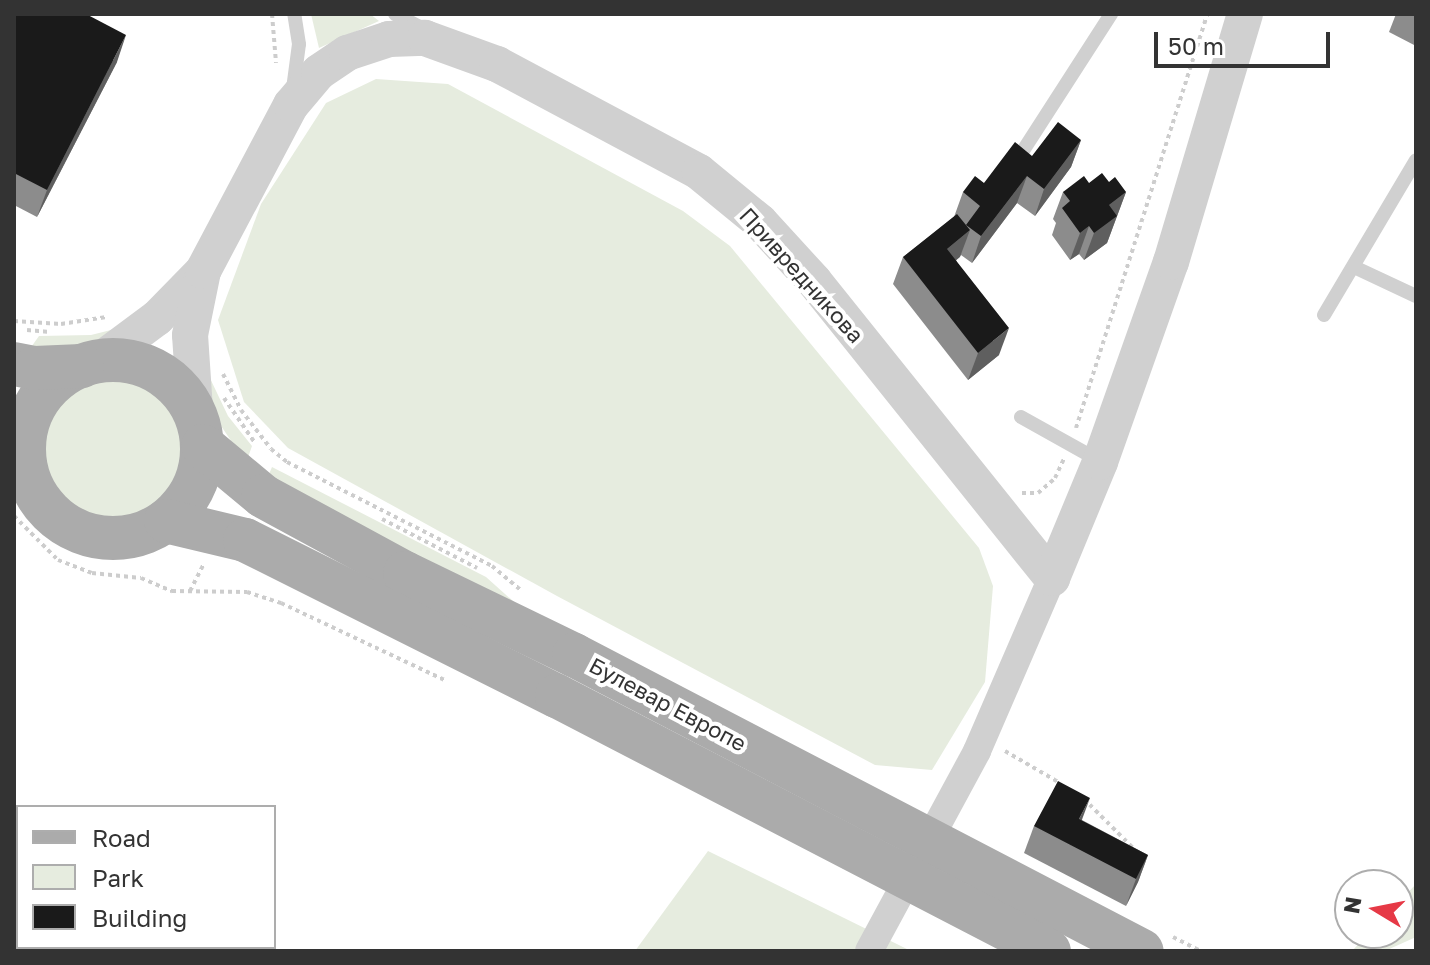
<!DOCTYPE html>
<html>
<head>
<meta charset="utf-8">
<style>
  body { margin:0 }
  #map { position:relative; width:1430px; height:965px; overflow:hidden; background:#fff; font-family:"Golos Text",sans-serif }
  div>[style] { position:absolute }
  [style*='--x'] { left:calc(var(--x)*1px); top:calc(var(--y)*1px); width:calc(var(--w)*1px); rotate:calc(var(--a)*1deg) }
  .green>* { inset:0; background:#e6ecdf }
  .round { border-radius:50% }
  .path>* { height:4px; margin-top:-2px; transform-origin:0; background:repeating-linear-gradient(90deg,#cdcdcd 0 4px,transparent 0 8px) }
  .service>* { height:14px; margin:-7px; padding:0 7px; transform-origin:7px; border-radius:7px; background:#d0d0d0 }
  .minor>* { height:28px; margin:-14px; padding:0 14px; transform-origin:14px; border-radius:14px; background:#d0d0d0 }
  .tertiary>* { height:36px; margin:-18px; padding:0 18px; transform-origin:18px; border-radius:18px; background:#d0d0d0 }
  .primary>* { height:44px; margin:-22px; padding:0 22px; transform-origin:22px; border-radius:22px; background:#ababab }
  .primary>.ring { margin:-22px; padding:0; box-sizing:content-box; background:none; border:44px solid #ababab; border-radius:50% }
  .path-bridge>* { height:4px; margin-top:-2px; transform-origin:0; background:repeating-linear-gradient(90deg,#cdcdcd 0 4px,transparent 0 8px) }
  .primary-bridge>* { height:44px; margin:-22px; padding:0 22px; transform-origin:22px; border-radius:22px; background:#ababab }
  .wall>* { inset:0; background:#8c8c8c }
  .shaded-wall>* { inset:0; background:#5f5f5f }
  .building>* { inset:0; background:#1a1a1a }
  span { translate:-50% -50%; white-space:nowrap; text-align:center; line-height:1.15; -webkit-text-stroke:8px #fff; paint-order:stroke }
  .street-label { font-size:22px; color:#333 }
  .frame { position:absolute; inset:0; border:16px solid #333; pointer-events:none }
  .legend { position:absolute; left:16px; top:805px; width:260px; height:144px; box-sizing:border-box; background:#fff; border:2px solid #adadad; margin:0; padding:10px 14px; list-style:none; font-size:24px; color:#333 }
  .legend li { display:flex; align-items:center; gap:16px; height:40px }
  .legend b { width:40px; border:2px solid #adadad }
  .north { position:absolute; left:1334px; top:869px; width:80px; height:80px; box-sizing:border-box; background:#fff; border:2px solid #adadad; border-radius:50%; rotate:280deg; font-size:22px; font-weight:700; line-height:32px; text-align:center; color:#333 }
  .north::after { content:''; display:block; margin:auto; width:28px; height:36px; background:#e63946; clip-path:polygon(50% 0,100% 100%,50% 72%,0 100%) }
  .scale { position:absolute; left:1154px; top:32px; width:176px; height:36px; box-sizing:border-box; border:4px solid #333; border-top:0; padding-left:10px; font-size:24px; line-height:28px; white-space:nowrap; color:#333; -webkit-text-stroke:6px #fff; paint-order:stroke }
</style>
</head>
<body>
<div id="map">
  <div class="green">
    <i style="clip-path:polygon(311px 14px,370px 14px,379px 21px,319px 48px)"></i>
    <i style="clip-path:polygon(376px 79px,448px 84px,683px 211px,730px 246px,979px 548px,993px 586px,985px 682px,932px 770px,875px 765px,557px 596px,288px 448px,244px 402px,218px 320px,261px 204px,326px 103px)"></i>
    <i style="clip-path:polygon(131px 325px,100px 341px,59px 351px,29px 350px,39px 336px,91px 335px)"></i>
    <i style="clip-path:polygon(207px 372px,228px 416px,252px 446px,246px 463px,213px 414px,204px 391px)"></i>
    <i class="round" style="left:42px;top:377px;width:144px;height:144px"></i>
    <i style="clip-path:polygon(272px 467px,486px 577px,532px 618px,267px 479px)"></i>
    <i style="clip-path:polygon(708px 851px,911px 951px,635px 951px)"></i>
    <i style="clip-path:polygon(1416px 884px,1416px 937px,1385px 951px,1352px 951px,1369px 933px,1398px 933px,1398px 903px)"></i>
  </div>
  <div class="path">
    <i style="--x:272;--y:14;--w:49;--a:85.3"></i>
    <i style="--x:14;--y:321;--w:47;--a:3.7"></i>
    <i style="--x:61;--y:324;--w:46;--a:-8.8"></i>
    <i style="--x:27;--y:330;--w:23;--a:5"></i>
    <i style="--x:223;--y:374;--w:40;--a:63.4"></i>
    <i style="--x:241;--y:410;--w:49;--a:52.4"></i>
    <i style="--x:271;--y:449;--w:21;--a:39"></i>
    <i style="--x:287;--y:462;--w:230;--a:26.9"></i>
    <i style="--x:492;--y:566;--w:39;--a:40"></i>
    <i style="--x:224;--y:398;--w:55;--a:55.4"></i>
    <i style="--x:1076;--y:428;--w:434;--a:-72.4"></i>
    <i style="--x:1022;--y:493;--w:16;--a:0"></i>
    <i style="--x:1038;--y:493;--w:23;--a:-41"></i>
    <i style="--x:1055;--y:478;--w:21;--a:-65"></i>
    <i style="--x:14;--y:516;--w:62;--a:45"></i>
    <i style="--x:58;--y:560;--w:36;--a:21"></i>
    <i style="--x:92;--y:573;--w:49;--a:5.8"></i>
    <i style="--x:141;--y:578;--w:34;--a:23"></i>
    <i style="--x:172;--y:591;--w:75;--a:0.8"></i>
    <i style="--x:247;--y:592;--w:36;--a:18"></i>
    <i style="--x:281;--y:603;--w:181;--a:25.2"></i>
    <i style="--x:382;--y:519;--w:107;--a:27.3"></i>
    <i style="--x:190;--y:591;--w:29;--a:-63"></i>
    <i style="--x:1005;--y:751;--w:64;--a:30.2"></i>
    <i style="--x:1084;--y:799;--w:71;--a:45"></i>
  </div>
  <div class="service">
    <i style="--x:395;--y:14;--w:32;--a:28"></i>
    <i style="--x:293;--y:89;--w:45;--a:-82.4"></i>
    <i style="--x:299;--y:44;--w:30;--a:-99"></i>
    <i style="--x:1017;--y:160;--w:174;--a:-57.2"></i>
    <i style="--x:1354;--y:267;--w:68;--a:25.1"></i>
    <i style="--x:1324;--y:315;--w:180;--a:-59.3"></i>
    <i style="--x:1021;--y:417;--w:90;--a:29.1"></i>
  </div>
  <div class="minor">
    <i style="--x:869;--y:951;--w:227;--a:-61.6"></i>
    <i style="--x:977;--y:751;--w:189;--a:-66.6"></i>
  </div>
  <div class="tertiary">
    <i style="--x:99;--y:361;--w:72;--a:-36.6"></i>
    <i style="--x:157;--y:318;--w:66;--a:-45.6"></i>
    <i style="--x:195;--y:410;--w:75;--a:-93.8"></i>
    <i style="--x:190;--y:335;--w:65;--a:-78.5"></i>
    <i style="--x:203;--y:271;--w:188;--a:-62.1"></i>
    <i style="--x:291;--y:105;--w:43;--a:-49.7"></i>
    <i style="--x:319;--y:72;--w:34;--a:-34"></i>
    <i style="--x:347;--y:53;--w:44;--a:-18.4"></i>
    <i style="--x:389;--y:39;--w:36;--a:-2"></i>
    <i style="--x:425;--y:38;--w:77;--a:19.9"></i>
    <i style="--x:497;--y:64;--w:229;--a:28.1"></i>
    <i style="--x:699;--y:172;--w:79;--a:39.3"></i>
    <i style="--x:760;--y:222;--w:80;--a:47.5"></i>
    <i style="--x:814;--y:281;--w:381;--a:51.3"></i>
    <i style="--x:1052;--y:578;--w:126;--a:-67.5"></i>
    <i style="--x:1100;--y:462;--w:212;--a:-70.5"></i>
    <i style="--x:1171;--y:262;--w:259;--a:-73.4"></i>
  </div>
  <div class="primary">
    <i class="ring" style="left:24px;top:360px;width:134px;height:134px"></i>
    <i style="--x:14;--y:364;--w:21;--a:11"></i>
    <i style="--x:35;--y:368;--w:47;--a:-2.4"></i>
    <i style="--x:203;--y:446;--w:78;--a:39.8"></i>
    <i style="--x:263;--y:496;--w:162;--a:28.5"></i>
    <i style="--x:405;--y:573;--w:188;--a:25.9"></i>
    <i style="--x:166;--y:521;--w:81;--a:13.5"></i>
    <i style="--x:245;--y:540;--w:349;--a:26.6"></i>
  </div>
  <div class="path-bridge">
    <i style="--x:1173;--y:937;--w:30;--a:27"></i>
  </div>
  <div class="primary-bridge">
    <i style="--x:574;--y:655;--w:640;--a:27.53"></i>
    <i style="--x:557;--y:696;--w:554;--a:27.4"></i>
  </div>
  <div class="wall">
    <i style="clip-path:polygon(14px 14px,117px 62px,37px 217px,14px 205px)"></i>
    <i style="clip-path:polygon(1396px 14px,1416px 14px,1416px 46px,1389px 32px)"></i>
    <i style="clip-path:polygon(1081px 140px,1071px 167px,1035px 216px,1017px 203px,972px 263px,961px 255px,956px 260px,999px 355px,968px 380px,893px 284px,903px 257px,954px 217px,963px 192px,984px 183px,1032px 156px)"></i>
    <i style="clip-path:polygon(1109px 182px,1126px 192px,1107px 243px,1084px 260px,1079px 254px,1070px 260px,1052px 235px,1056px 223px,1053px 219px,1063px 192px,1089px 183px)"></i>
    <i style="clip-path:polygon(1082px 820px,1148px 855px,1138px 882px,1126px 906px,1024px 853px,1034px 826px)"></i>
  </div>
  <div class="shaded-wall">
    <i style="clip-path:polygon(126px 35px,117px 62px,37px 217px,47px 190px)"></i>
    <i style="clip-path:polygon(1081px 140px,1071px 167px,1035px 216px,1044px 189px)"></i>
    <i style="clip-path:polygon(1027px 176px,1017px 203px,972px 263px,981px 236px)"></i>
    <i style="clip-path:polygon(1126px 192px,1107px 243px,1084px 260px,1094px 233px,1109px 205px)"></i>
    <i style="clip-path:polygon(1089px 226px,1079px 254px,1070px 260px,1080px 233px)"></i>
    <i style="clip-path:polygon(970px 230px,960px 257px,937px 276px,947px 249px)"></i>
    <i style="clip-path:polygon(1009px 328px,999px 355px,968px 380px,978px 353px)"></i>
    <i style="clip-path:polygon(1090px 798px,1080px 825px,1070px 846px,1079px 819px)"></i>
    <i style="clip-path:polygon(1148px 855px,1138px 882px,1126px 906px,1136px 879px)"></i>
  </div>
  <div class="building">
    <i style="clip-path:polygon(14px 14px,86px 14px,126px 35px,47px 190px,14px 173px)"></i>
    <i style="clip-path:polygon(1058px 122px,1081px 140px,1044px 189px,1027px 176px,981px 236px,966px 225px,980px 206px,963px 192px,975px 176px,984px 183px,1015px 142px,1032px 156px)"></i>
    <i style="clip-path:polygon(1102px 173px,1109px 182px,1115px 177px,1126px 192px,1109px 205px,1117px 216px,1094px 233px,1089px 226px,1080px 233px,1062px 208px,1070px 201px,1063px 192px,1084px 176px,1089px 183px)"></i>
    <i style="clip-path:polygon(957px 214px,970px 230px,947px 249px,1009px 328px,978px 353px,903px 257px)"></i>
    <i style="clip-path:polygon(1058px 781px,1090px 798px,1079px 819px,1148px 855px,1136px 879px,1034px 826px)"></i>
  </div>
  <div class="street-label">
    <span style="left:802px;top:275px;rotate:48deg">Привредникова</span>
    <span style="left:668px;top:704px;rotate:28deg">Булевар Европе</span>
  </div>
  <div class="frame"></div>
  <ul class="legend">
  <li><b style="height:10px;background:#ababab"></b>Road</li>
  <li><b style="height:22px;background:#e6ecdf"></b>Park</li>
  <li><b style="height:22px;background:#1a1a1a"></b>Building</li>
  </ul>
  <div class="north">N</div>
  <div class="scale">50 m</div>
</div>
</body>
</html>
